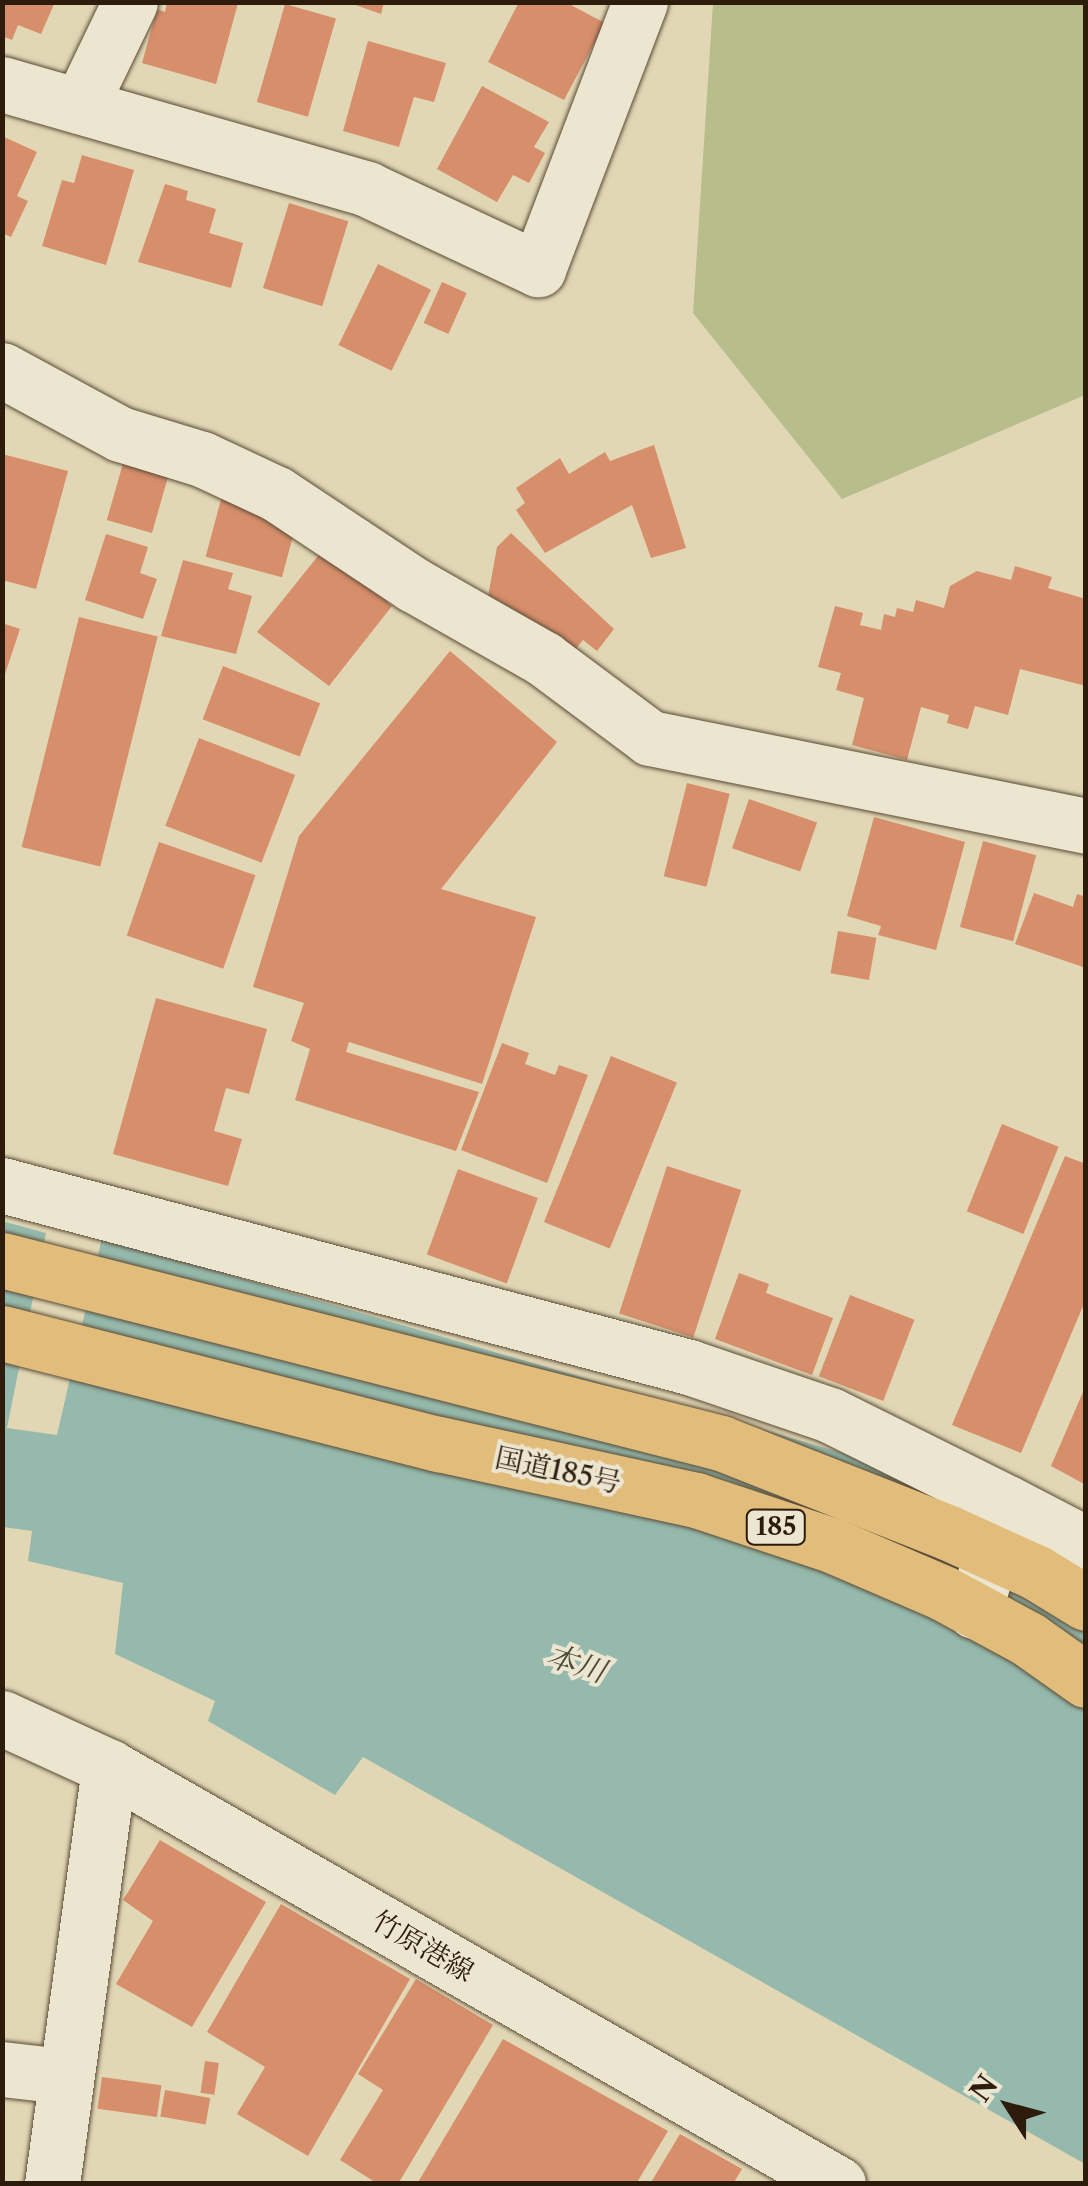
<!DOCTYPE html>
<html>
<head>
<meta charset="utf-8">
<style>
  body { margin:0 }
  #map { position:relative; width:1088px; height:2186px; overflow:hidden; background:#e2d7b5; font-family:"Libre Caslon Text","Noto Serif JP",serif }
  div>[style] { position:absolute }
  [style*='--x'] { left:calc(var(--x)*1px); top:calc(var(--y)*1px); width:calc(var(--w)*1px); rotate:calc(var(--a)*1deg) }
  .green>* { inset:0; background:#b7bd8b }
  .water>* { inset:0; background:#95baad }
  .building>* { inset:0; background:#d68e6b; transform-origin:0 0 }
  .roads { filter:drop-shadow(0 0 2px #5a4b36) drop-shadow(0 0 2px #5a4b36) }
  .minor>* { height:55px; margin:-27.5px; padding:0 27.5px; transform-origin:27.5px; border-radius:27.5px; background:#ece5cf }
  .secondary>* { height:55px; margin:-27.5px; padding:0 27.5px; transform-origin:27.5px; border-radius:27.5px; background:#ece5cf }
  .trunk>* { height:55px; margin:-27.5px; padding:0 27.5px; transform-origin:27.5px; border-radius:27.5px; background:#e1bc7a }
  span { translate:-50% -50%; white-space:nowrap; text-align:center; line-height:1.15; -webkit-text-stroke:8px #ece5cf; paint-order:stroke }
  .shield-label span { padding:2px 8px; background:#ece5cf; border:2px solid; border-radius:8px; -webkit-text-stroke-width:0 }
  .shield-label { font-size:25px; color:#2d1c0c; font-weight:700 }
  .street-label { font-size:28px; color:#2d1c0c }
  .water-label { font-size:30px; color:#4c4b3c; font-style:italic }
  .frame { position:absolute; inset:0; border:5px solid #2d1c0c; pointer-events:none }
  .north { position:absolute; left:958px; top:2056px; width:100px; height:100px; -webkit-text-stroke:8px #ece5cf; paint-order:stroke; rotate:306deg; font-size:28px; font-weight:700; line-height:40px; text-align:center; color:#2d1c0c }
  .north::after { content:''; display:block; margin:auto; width:35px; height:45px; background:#2d1c0c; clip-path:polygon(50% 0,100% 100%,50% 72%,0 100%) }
</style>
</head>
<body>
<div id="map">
  <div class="green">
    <i style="clip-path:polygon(713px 3px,1085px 3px,1085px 395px,842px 499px,693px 313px)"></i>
  </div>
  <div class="water">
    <i style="clip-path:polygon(2px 1221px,46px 1233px,7px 1428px,57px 1435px,102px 1238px,884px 1465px,1085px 1571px,1085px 2164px,363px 1757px,335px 1795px,208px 1721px,215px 1701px,115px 1654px,123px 1583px,28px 1561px,32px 1531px,3px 1527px)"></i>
  </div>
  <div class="building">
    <i style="clip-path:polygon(2px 2px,55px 2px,41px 34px,18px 25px,12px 40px,2px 36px)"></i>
    <i style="clip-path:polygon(167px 2px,238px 3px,216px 84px,142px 63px,157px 9px,165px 12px)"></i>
    <i style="clip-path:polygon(347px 2px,384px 2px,381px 14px)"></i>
    <i style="clip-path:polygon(519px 2px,565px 2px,605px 23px,564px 100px,488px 62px)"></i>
    <i style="left:285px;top:4px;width:53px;height:102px;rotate:16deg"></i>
    <i style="clip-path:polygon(368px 41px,446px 63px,434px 102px,414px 97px,399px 147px,343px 131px)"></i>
    <i style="clip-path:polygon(482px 86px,549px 122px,534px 147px,545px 153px,529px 183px,513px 175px,497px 202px,437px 169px)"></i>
    <i style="clip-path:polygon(2px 136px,37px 152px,17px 196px,28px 201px,11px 237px,2px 233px)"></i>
    <i style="clip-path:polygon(82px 155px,134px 170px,106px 265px,42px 246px,62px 180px,74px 183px)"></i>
    <i style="clip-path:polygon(165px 184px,188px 191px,186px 200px,216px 209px,209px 233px,243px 243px,231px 288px,138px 262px)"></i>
    <i style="left:289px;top:203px;width:62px;height:89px;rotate:17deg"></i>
    <i style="left:378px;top:264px;width:59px;height:90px;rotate:26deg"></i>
    <i style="left:442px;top:282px;width:27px;height:45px;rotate:24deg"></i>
    <i style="clip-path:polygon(654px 445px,686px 548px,651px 558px,632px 505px,545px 553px,516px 510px,525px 503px,516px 488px,560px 458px,569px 474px,605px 452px,610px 461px)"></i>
    <i style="left:128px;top:446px;width:47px;height:77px;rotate:16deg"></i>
    <i style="clip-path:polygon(2px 454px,68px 471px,36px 589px,2px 580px)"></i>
    <i style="left:223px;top:492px;width:79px;height:67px;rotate:15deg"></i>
    <i style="clip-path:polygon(511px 533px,614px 629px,597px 651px,583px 640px,560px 668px,487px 602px,497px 547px)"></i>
    <i style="clip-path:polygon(106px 534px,148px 547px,140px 573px,157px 579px,143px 619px,85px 600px)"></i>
    <i style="clip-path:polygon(330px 541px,360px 579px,392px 606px,329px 686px,257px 632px)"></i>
    <i style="clip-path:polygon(183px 560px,233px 573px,228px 589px,252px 596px,236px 654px,161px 636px)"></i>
    <i style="clip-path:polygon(1015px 566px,1052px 577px,1048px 588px,1086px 599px,1086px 686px,1020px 669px,1008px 715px,975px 706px,968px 729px,947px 723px,949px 715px,921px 707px,907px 760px,852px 745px,864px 698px,836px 690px,841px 673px,818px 667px,835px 606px,863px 613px,860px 625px,881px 630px,884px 614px,895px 617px,897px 608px,913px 612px,916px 600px,944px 608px,950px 586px,977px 571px,1011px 580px)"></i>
    <i style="left:79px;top:617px;width:81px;height:237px;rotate:14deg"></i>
    <i style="clip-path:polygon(2px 623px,20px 629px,3px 680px,2px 680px)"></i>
    <i style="clip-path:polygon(450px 651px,557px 742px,441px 889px,536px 917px,482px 1084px,349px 1042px,346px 1052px,479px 1092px,456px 1151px,295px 1100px,310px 1049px,291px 1041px,304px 1003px,253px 987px,299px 836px)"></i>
    <i style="left:223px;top:666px;width:104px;height:57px;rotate:21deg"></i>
    <i style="left:199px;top:738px;width:103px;height:94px;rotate:21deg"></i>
    <i style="left:687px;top:783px;width:44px;height:96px;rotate:14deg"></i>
    <i style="left:749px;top:799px;width:72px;height:52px;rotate:19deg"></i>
    <i style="clip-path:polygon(874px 817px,965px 842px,936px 950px,878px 935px,881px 926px,847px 916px)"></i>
    <i style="left:983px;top:841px;width:55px;height:89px;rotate:15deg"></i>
    <i style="left:159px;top:842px;width:102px;height:99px;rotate:19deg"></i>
    <i style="clip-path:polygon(1034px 893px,1073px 907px,1077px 894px,1086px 897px,1086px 968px,1015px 944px)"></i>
    <i style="left:838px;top:931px;width:39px;height:43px;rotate:10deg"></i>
    <i style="clip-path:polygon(156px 998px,267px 1029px,249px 1094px,226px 1088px,214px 1131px,242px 1139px,228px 1186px,113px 1154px)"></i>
    <i style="clip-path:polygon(502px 1043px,529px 1053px,525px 1064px,555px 1075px,559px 1065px,588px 1075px,547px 1183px,461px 1150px)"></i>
    <i style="left:611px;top:1056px;width:71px;height:179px;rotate:22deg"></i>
    <i style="left:1002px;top:1124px;width:61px;height:94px;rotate:22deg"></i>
    <i style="clip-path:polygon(1065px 1156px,1086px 1164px,1086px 1299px,1021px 1453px,952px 1425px)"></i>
    <i style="left:667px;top:1166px;width:78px;height:155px;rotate:18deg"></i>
    <i style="left:458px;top:1169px;width:85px;height:91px;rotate:20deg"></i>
    <i style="clip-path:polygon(739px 1273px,769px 1284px,766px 1293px,833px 1318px,812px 1375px,715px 1339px)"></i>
    <i style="left:850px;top:1295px;width:69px;height:87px;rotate:21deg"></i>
    <i style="clip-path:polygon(1086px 1385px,1086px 1485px,1051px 1466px)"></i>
    <i style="clip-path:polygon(160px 1840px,266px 1902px,192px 2027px,116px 1984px,153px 1921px,123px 1900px)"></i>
    <i style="clip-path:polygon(281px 1904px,410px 1979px,308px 2156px,237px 2114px,265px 2067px,207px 2032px)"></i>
    <i style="clip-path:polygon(416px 1979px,493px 2025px,398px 2184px,378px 2184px,340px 2160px,383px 2090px,358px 2074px)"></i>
    <i style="clip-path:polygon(503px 2039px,668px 2131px,636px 2184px,417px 2184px)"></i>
    <i style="left:205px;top:2061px;width:14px;height:32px;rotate:8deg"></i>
    <i style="left:102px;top:2077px;width:60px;height:32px;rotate:8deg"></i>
    <i style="left:165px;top:2090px;width:46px;height:27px;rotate:10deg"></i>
    <i style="clip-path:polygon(680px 2134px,742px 2169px,733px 2184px,650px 2184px)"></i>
  </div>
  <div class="roads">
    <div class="minor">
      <i style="--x:2;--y:84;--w:380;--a:16"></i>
      <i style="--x:367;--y:189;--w:189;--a:25.1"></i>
      <i style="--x:538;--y:269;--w:286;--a:-69.1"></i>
      <i style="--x:80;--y:106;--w:115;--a:-64.3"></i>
      <i style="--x:2;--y:370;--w:134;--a:28.5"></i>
      <i style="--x:120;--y:434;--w:86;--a:17"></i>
      <i style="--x:202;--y:459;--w:83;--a:25"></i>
      <i style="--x:277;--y:494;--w:164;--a:33.6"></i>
      <i style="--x:414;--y:585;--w:150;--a:29.6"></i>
      <i style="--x:544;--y:659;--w:132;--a:36.7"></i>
      <i style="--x:650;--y:738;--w:445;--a:11.4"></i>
      <i style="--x:2;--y:1185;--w:711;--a:14.84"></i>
      <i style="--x:689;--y:1367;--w:149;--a:18.8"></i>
      <i style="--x:830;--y:1415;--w:198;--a:26.4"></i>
      <i style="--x:1007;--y:1503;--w:113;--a:107"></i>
      <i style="--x:1007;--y:1503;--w:89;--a:27.4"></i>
      <i style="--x:2;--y:2069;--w:61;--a:6.5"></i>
      <i style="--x:52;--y:2184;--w:421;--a:-82.2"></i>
    </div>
    <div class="secondary">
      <i style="--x:2;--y:1718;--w:118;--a:24.6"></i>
      <i style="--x:109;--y:1767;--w:840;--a:29.77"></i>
    </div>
    <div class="trunk">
      <i style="--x:2;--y:1260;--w:742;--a:14.28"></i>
      <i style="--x:721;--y:1443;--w:245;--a:21.5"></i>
      <i style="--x:949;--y:1533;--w:97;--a:24.4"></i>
      <i style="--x:1037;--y:1573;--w:57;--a:31.5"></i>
      <i style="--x:2;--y:1333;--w:451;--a:14.3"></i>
      <i style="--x:439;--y:1444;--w:263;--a:12.3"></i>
      <i style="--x:696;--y:1500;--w:145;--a:18.4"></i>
      <i style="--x:834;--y:1546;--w:119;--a:23.3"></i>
      <i style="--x:943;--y:1593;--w:97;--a:28.4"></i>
      <i style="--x:1028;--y:1639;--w:71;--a:35.3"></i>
    </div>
  </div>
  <div class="shield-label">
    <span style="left:776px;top:1527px">185</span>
  </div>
  <div class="street-label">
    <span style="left:558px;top:1470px;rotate:12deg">国道185号</span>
    <span style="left:423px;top:1946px;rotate:30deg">竹原港線</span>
  </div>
  <div class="water-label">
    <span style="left:576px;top:1664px;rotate:18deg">本川</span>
  </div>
  <div class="frame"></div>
  <div class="north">N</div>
</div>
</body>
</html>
